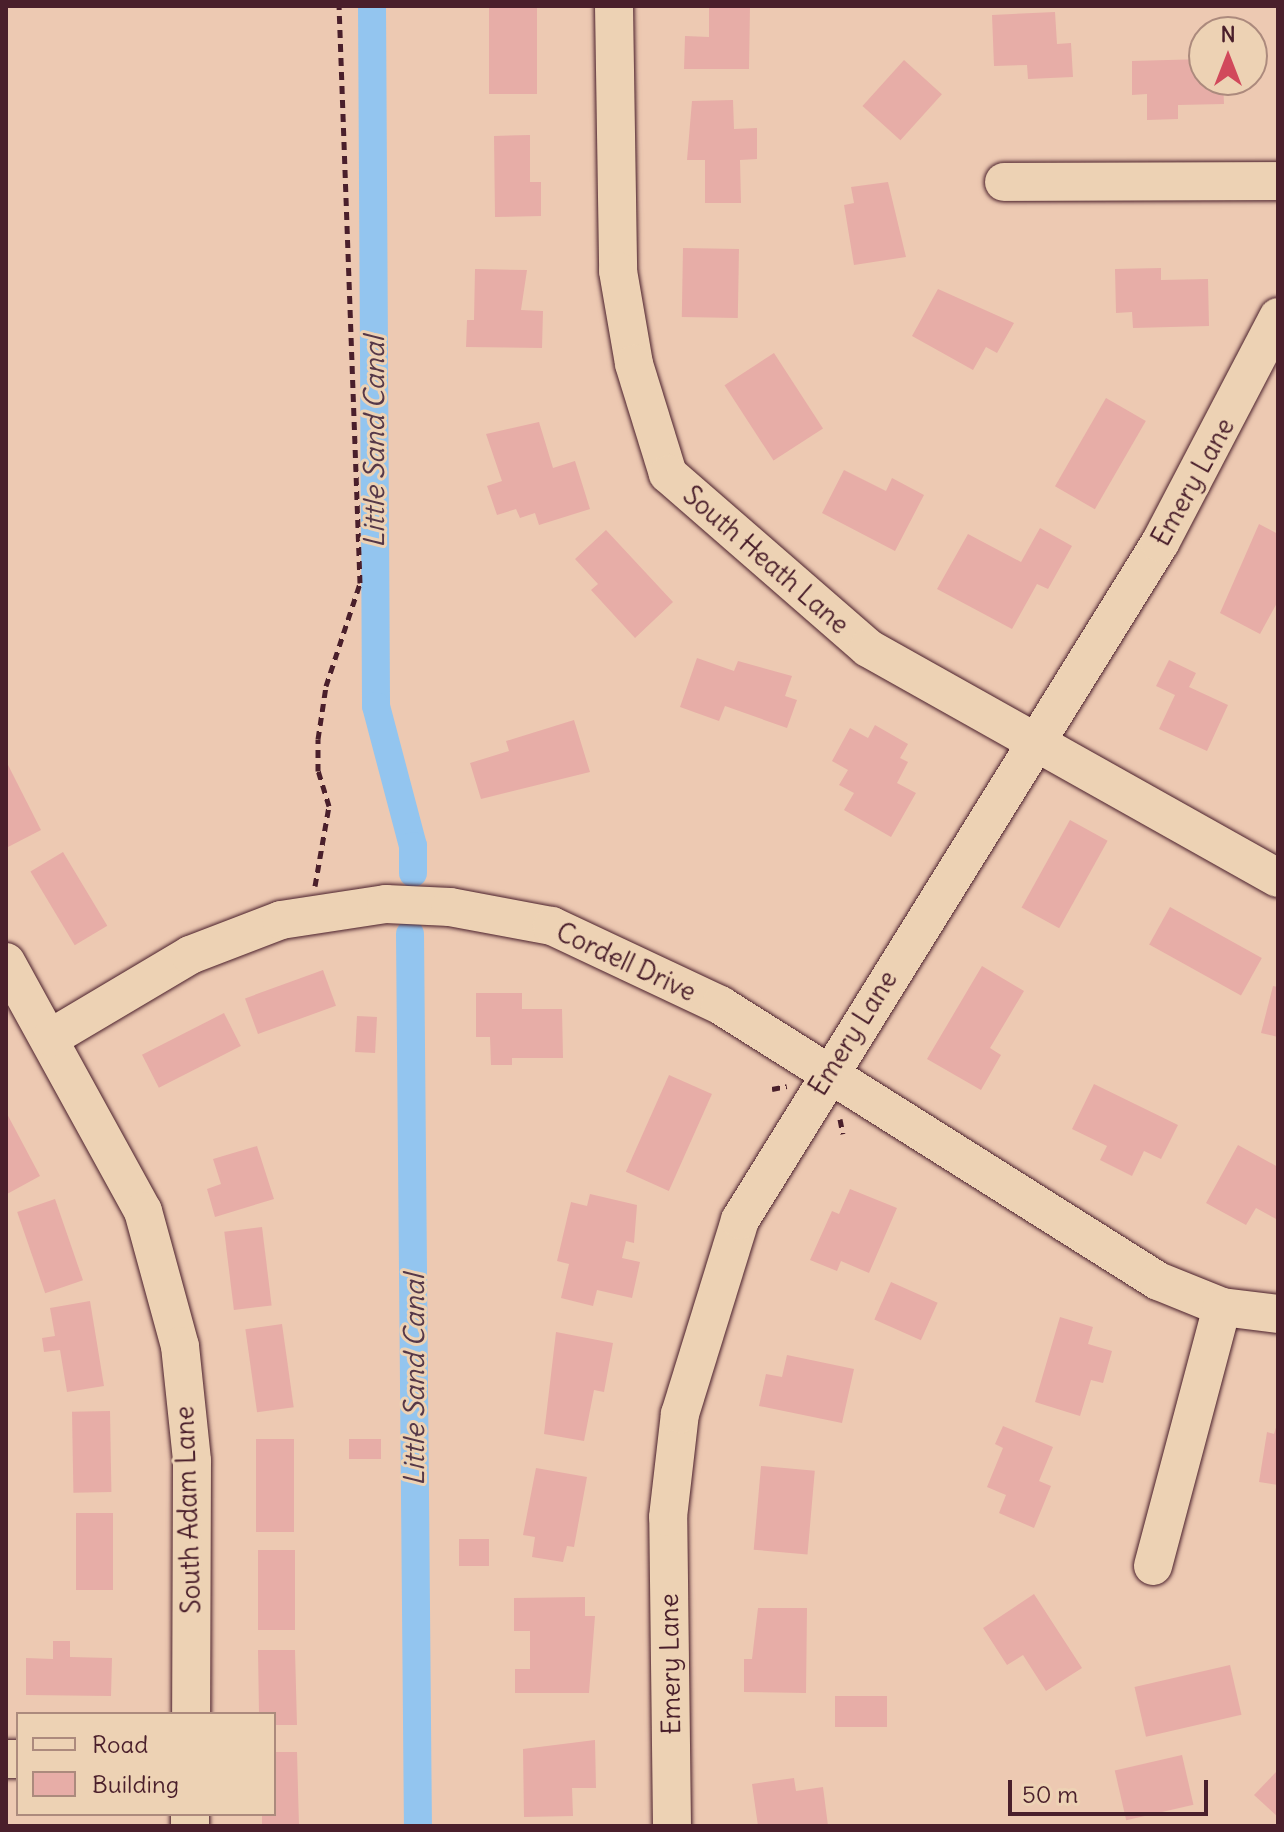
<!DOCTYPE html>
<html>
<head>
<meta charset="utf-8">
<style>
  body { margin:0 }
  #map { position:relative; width:1284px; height:1832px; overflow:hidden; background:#edc9b2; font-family:Delius,sans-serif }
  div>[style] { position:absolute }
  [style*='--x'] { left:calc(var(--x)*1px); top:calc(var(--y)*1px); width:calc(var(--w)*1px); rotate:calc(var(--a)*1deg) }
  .canal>* { height:28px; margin:-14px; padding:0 14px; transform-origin:14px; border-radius:14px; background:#93c5ef }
  .building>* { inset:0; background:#e7ada7; transform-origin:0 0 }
  .path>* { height:5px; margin-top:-2.5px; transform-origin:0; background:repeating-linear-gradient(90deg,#4a1f2b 0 8px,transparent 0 14px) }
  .roads { filter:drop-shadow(0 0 2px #4a1f2b) drop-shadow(0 0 2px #4a1f2b) }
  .minor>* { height:38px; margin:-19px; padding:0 19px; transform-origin:19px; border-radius:19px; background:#edd2b4 }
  span { translate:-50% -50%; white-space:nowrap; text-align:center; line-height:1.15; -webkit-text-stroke:6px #edd2b4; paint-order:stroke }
  .street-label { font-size:26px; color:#4a1f2b }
  .water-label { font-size:28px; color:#553848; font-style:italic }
  .frame { position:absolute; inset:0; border:8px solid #4a1f2b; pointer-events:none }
  .legend { position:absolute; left:16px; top:1712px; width:260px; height:104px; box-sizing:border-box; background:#edd2b4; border:2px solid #ac8a7d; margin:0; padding:10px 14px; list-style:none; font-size:24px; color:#4a1f2b }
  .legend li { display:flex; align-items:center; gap:16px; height:40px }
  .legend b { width:40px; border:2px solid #ac8a7d }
  .north { position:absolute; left:1188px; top:16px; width:80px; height:80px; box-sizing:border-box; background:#edd2b4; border:2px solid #ac8a7d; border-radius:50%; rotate:0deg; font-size:22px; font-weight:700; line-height:32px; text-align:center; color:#4a1f2b }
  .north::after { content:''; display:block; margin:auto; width:28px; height:36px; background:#d1495b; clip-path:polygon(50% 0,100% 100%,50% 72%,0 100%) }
  .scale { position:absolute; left:1008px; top:1780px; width:200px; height:36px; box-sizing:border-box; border:4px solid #4a1f2b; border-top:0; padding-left:10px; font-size:24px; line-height:28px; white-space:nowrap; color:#4a1f2b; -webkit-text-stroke:6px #edd2b4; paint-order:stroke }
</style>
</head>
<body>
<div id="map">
  <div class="canal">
    <i style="--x:372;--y:6;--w:700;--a:89.67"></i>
    <i style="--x:376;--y:706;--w:145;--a:75.2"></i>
    <i style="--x:413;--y:846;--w:27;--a:90"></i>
    <i style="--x:410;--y:934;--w:892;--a:89.49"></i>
  </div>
  <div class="building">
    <i style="left:489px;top:6px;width:48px;height:88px"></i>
    <i style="clip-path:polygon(709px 6px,750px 6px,749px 69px,684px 69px,685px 36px,709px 37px)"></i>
    <i style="clip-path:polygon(1055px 12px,1057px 44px,1071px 43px,1073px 77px,1028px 79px,1027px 65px,994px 66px,992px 15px)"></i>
    <i style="clip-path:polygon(1204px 59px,1204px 80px,1223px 80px,1224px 104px,1178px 105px,1178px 119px,1147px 120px,1147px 94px,1132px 95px,1132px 61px)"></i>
    <i style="left:904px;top:60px;width:51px;height:62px;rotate:42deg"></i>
    <i style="clip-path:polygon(733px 100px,734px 129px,757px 128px,757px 159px,740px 160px,741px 203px,705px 203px,705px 160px,687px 160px,692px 101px)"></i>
    <i style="clip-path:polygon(530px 135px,530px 182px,541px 182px,541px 216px,495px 217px,494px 136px)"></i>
    <i style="clip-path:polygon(888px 182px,906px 257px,854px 265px,844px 205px,854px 203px,851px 187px)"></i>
    <i style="left:683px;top:248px;width:56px;height:69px;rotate:1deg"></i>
    <i style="clip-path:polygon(1161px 268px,1161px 280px,1208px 279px,1209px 326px,1133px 328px,1132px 312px,1116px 313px,1115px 269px)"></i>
    <i style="clip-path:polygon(475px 269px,527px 270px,521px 310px,543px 311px,542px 348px,466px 347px,467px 320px,474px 320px)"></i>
    <i style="clip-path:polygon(938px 289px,1014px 323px,997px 353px,986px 347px,973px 370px,912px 336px)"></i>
    <i style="left:774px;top:353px;width:90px;height:59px;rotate:57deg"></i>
    <i style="left:1106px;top:398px;width:46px;height:102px;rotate:30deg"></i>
    <i style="clip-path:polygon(539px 422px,553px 468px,575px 461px,590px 509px,539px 525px,535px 513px,520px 518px,516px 509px,497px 515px,487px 486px,502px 481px,486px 434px)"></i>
    <i style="clip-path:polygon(844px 470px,886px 491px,892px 478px,924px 495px,895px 551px,822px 513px)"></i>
    <i style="clip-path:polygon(1259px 524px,1278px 534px,1278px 601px,1260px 634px,1220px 613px)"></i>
    <i style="clip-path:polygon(1040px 528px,1072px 546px,1048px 589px,1037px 584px,1012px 629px,937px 589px,968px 534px,1021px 562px)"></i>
    <i style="clip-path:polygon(606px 530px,673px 602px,635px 638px,591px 590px,598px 584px,575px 559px)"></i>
    <i style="clip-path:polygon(697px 658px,734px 671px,738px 661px,792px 676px,785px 696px,797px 700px,787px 728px,725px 706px,719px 721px,680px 707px)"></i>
    <i style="clip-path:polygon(1169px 660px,1196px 673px,1189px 687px,1228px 705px,1207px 751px,1159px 729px,1175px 695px,1156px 686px)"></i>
    <i style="clip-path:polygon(574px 720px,590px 772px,481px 799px,470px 763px,509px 751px,506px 741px)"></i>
    <i style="clip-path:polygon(875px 725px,908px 744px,900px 758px,908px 762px,897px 783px,916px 793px,891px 837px,844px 810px,854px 793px,839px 785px,848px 770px,832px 761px,850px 728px,868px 738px)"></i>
    <i style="clip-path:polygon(6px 761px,41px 830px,8px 847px,6px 842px)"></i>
    <i style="left:1070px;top:820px;width:43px;height:100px;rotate:29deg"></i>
    <i style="left:63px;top:852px;width:86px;height:38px;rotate:59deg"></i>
    <i style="left:1170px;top:907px;width:105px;height:43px;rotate:29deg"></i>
    <i style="clip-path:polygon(982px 966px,1024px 991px,990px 1048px,1001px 1055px,981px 1090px,927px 1059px)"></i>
    <i style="left:323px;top:970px;width:38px;height:83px;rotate:70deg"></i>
    <i style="clip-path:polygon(1273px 986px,1278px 987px,1278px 1037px,1261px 1033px)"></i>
    <i style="clip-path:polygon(476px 993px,522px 993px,522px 1009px,562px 1009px,563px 1058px,512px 1058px,512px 1065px,491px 1065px,490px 1037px,476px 1037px)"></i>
    <i style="left:224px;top:1013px;width:37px;height:92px;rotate:63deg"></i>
    <i style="left:357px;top:1016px;width:20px;height:36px;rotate:3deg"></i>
    <i style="left:669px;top:1075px;width:47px;height:106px;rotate:24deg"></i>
    <i style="clip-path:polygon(1094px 1084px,1178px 1125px,1161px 1159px,1144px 1151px,1132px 1176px,1100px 1160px,1107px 1146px,1072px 1129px)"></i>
    <i style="clip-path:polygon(6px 1112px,40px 1176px,7px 1194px,6px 1192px)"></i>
    <i style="clip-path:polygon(1238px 1145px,1278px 1167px,1278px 1220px,1256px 1208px,1246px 1225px,1206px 1203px)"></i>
    <i style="clip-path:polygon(257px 1146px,274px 1199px,215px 1217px,207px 1189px,221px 1184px,213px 1159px)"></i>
    <i style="clip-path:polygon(850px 1189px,897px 1208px,869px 1273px,841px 1261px,837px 1271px,810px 1260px,832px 1211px,839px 1214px)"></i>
    <i style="clip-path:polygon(590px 1194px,637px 1205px,634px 1243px,626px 1241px,622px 1258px,640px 1262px,632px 1298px,597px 1290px,593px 1306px,561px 1298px,569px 1264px,557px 1261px,571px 1202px,587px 1206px)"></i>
    <i style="left:55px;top:1199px;width:86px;height:40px;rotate:71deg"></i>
    <i style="left:262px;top:1227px;width:79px;height:38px;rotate:83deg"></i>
    <i style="left:891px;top:1282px;width:51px;height:41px;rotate:24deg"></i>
    <i style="clip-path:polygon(90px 1301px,104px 1386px,67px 1392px,60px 1350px,44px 1352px,42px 1338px,55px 1336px,50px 1308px)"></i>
    <i style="clip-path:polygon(1060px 1317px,1093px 1327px,1088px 1344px,1112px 1351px,1103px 1383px,1091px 1380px,1080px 1416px,1035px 1402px)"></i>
    <i style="left:282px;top:1324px;width:84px;height:37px;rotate:82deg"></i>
    <i style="clip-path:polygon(556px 1332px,613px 1343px,604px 1392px,594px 1390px,584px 1441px,544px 1434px)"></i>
    <i style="clip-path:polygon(787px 1355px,854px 1369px,842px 1423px,759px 1406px,766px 1374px,782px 1377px)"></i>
    <i style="left:110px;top:1411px;width:81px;height:38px;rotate:89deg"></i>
    <i style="clip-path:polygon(1278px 1421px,1278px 1485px,1259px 1482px,1267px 1432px,1274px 1434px)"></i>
    <i style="clip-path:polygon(1003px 1426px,1053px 1447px,1039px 1481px,1051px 1486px,1034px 1528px,999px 1513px,1006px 1495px,987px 1487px,1003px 1448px,995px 1444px)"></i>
    <i style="left:256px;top:1439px;width:38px;height:93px"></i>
    <i style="left:349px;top:1439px;width:32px;height:20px"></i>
    <i style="left:761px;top:1466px;width:54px;height:84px;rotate:5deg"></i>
    <i style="clip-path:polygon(536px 1468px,587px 1477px,574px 1547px,567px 1546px,563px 1562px,532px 1557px,535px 1537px,523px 1535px)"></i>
    <i style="left:76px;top:1513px;width:37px;height:77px"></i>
    <i style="left:459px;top:1539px;width:30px;height:27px"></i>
    <i style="left:258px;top:1550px;width:37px;height:80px"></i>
    <i style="clip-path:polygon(1034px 1594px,1082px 1668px,1046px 1691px,1023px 1655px,1007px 1665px,983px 1628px)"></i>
    <i style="clip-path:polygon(585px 1597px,585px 1616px,595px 1616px,589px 1693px,515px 1693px,515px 1669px,530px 1669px,530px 1631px,514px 1631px,514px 1598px)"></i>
    <i style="clip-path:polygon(758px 1608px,807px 1608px,806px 1693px,744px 1692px,744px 1659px,752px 1659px)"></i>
    <i style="clip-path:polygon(53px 1641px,70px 1641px,70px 1657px,112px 1658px,111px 1696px,26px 1695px,26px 1658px,53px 1659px)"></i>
    <i style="clip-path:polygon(258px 1650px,295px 1650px,297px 1725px,274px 1725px,274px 1714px,259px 1714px)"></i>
    <i style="left:1230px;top:1665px;width:51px;height:98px;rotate:77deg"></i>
    <i style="left:835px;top:1696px;width:52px;height:31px"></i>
    <i style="clip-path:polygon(595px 1740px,596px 1788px,572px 1788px,573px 1816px,524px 1817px,523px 1749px)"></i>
    <i style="clip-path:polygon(274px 1752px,297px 1752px,299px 1826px,262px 1826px,262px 1814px,274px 1814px)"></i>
    <i style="left:1182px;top:1755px;width:51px;height:69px;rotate:77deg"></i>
    <i style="clip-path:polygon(1278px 1770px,1278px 1817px,1254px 1795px)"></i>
    <i style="clip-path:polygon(794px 1778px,796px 1791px,823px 1787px,828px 1826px,758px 1826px,752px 1784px)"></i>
  </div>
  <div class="path">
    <i style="--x:315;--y:886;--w:81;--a:-80.1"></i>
    <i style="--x:329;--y:806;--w:37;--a:-107"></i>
    <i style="--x:318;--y:771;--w:32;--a:-90"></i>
    <i style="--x:318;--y:739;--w:54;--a:-81.4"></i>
    <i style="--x:326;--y:686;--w:108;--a:-71.7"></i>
    <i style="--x:360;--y:583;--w:577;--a:-92.08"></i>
    <i style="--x:772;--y:1089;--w:15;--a:-11"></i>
    <i style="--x:840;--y:1119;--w:15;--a:79"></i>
  </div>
  <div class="roads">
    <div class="minor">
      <i style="--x:614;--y:6;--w:265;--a:89.1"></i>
      <i style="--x:618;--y:271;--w:94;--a:80.2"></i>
      <i style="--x:634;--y:364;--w:115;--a:72.8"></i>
      <i style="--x:668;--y:474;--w:265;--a:41"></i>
      <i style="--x:868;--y:648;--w:470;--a:29.3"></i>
      <i style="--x:1004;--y:182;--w:274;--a:-0.2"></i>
      <i style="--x:6;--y:962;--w:284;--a:61.2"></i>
      <i style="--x:143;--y:1211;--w:140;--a:74.7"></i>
      <i style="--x:180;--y:1346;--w:116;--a:84"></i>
      <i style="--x:192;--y:1461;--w:253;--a:90.2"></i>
      <i style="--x:52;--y:1037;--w:161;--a:-30.7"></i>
      <i style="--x:190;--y:955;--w:97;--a:-21"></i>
      <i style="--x:281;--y:920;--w:106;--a:-8.7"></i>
      <i style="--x:386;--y:904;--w:64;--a:2.7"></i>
      <i style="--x:450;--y:907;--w:104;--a:10.6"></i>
      <i style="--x:552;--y:926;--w:186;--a:25.2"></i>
      <i style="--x:720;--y:1005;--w:518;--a:32.22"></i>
      <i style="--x:1158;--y:1281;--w:69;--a:22.1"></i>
      <i style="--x:1222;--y:1307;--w:56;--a:7.1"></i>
      <i style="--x:1153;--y:1566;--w:268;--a:-75.1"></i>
      <i style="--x:6;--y:1759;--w:12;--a:0"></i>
      <i style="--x:190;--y:1826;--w:12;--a:-90"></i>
      <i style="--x:672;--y:1826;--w:309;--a:-90.7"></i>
      <i style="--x:668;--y:1517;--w:104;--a:-83.4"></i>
      <i style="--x:680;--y:1414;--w:203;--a:-72.8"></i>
      <i style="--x:740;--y:1220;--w:797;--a:-58.19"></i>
      <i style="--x:1160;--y:543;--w:255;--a:-62.4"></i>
    </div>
  </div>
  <div class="street-label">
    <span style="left:1193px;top:482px;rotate:-61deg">Emery Lane</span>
    <span style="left:766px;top:560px;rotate:41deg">South Heath Lane</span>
    <span style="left:626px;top:962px;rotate:25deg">Cordell Drive</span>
    <span style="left:853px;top:1033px;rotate:-58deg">Emery Lane</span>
    <span style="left:188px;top:1510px;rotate:-92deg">South Adam Lane</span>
    <span style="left:670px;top:1664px;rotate:-91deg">Emery Lane</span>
  </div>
  <div class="water-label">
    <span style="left:374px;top:442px;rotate:-90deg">Little Sand Canal</span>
    <span style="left:414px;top:1380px;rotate:-90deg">Little Sand Canal</span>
  </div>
  <div class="frame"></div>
  <ul class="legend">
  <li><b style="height:10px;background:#edd2b4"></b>Road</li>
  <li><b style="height:22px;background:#e7ada7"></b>Building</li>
  </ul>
  <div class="north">N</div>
  <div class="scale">50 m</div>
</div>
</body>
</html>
